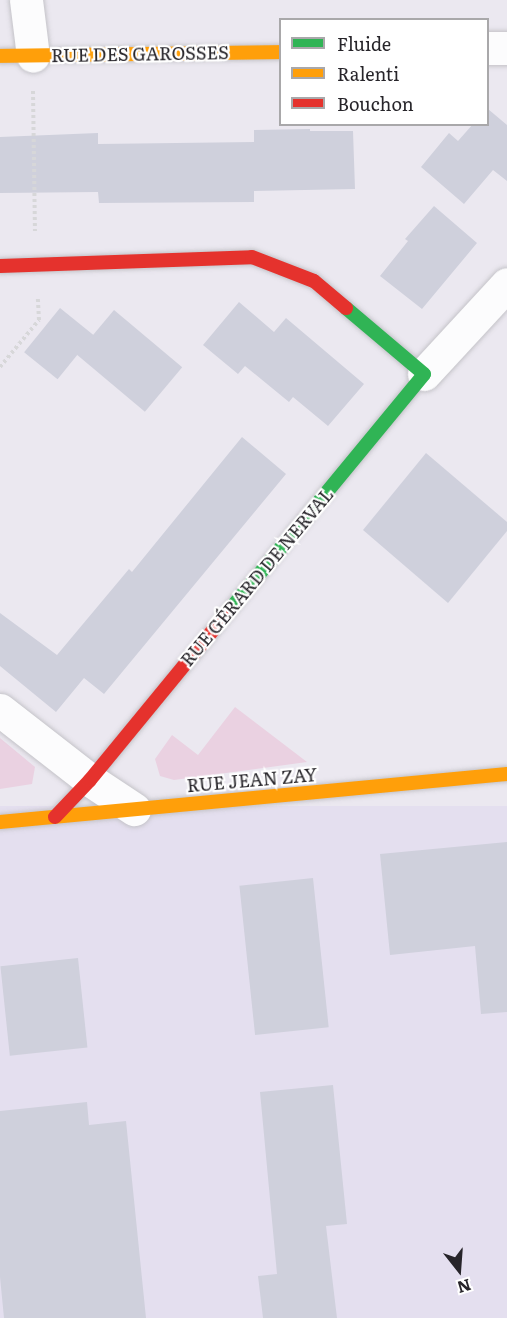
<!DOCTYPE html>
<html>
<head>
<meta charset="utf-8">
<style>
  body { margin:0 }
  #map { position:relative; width:507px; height:1318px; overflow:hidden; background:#ebe8f0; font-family:Literata,serif }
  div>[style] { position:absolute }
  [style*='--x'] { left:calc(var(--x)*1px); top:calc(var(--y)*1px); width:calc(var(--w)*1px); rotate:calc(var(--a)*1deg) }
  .built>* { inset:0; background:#e4dfef; transform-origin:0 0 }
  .green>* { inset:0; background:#ead1e1 }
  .building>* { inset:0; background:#cfd0dc; transform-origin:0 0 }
  .path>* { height:4px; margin-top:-2px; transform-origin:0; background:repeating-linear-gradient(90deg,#d7d7d9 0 3px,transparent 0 6px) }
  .roads { filter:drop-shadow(0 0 2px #c4c3c8) drop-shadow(0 0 2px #c4c3c8) }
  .street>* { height:33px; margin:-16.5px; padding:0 16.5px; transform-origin:16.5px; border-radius:16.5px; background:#fcfcfd }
  .fast>* { height:14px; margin:-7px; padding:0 7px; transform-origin:7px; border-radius:7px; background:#30b455 }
  .slow>* { height:14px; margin:-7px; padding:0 7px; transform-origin:7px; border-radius:7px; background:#ff9f0a }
  .jam>* { height:14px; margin:-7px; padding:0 7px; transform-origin:7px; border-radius:7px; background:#e5322d }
  span { translate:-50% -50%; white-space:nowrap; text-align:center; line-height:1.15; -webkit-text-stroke:4.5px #fff; paint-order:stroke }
  .street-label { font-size:18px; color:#27252a }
  .legend { position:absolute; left:279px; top:18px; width:210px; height:108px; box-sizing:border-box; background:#fff; border:2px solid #a9a8aa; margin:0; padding:8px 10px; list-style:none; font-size:18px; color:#27252a }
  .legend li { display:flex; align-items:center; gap:12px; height:30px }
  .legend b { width:30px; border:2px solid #a9a8aa }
  .north { position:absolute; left:429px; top:1240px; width:60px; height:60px; -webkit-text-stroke:4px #fff; paint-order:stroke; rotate:163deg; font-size:16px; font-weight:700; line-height:24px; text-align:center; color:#27252a }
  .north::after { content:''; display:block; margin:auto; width:21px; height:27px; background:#27252a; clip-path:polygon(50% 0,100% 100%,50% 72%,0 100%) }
</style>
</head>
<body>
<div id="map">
  <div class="built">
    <i style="left:507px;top:806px;width:512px;height:509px;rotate:90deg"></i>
  </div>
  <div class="green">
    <i style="clip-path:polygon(235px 707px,307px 762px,174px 780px,160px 776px,155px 759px,172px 735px,198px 755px)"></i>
    <i style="clip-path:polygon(0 738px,35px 767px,32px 784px,0 789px)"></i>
  </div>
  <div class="building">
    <i style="clip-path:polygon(488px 109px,507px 125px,507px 181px,493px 170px,464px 204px,421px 167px,449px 133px,458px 141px,473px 124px,488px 124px)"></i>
    <i style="clip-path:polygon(310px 129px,310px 131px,353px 131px,355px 189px,254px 191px,254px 202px,99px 203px,98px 192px,0 193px,0 137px,98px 133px,98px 144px,254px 142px,254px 130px)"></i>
    <i style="clip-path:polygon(434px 206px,477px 243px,422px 309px,380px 276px,408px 241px,405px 239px)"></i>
    <i style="clip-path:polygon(239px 302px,274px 332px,286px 318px,364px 384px,328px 426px,293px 397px,289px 402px,245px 366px,238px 374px,203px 345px)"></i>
    <i style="left:60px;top:308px;width:43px;height:57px;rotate:39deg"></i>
    <i style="left:114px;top:310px;width:89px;height:58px;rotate:40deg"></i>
    <i style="clip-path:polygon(242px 437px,286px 474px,104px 694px,84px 678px,56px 712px,0 666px,0 613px,57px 655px,129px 569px,132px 572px)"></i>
    <i style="clip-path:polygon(426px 453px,507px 522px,507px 531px,448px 603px,363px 530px)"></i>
    <i style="clip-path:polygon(507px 842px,507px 1012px,481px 1014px,475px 946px,390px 955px,380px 854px)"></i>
    <i style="left:313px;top:878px;width:150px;height:74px;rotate:84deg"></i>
    <i style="left:78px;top:958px;width:90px;height:78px;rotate:84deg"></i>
    <i style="clip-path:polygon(333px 1085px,347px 1224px,326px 1226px,337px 1318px,263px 1318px,258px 1276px,277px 1274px,260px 1092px)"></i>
    <i style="clip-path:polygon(87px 1102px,89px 1125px,126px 1121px,146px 1318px,4px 1318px,0 1277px,0 1111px)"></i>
  </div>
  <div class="path">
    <i style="--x:33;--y:91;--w:140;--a:89.2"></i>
    <i style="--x:0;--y:367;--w:61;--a:-50.3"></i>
    <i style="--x:39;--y:320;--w:22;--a:-93"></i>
  </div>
  <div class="roads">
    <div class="street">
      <i style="--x:26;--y:0;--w:56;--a:82.9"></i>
      <i style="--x:488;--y:48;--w:19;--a:0"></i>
      <i style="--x:424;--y:374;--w:122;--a:-47.3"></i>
      <i style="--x:0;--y:710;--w:114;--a:37.9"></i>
      <i style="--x:90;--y:780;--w:53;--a:33.4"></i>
    </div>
    <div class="fast">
      <i style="--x:228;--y:612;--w:308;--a:-50.5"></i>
      <i style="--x:424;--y:374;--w:102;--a:-139.8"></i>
    </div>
    <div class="slow">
      <i style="--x:0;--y:56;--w:280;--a:-0.8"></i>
      <i style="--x:0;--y:822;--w:509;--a:-5.41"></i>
    </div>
    <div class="jam">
      <i style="--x:0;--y:266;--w:252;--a:-2"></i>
      <i style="--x:252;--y:257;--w:66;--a:21.2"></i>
      <i style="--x:314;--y:281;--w:42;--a:40.2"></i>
      <i style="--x:55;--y:817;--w:51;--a:-46.6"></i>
      <i style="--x:90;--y:780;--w:217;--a:-50.6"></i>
    </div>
  </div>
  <div class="street-label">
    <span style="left:140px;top:54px;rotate:-1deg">RUE DES GAROSSES</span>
    <span style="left:257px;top:577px;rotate:-50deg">RUE GÉRARD DE NERVAL</span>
    <span style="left:252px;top:780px;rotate:-5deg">RUE JEAN ZAY</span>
  </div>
  <ul class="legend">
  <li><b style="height:8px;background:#30b455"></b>Fluide</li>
  <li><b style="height:8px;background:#ff9f0a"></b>Ralenti</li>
  <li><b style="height:8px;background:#e5322d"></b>Bouchon</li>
  </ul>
  <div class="north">N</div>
</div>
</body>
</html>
